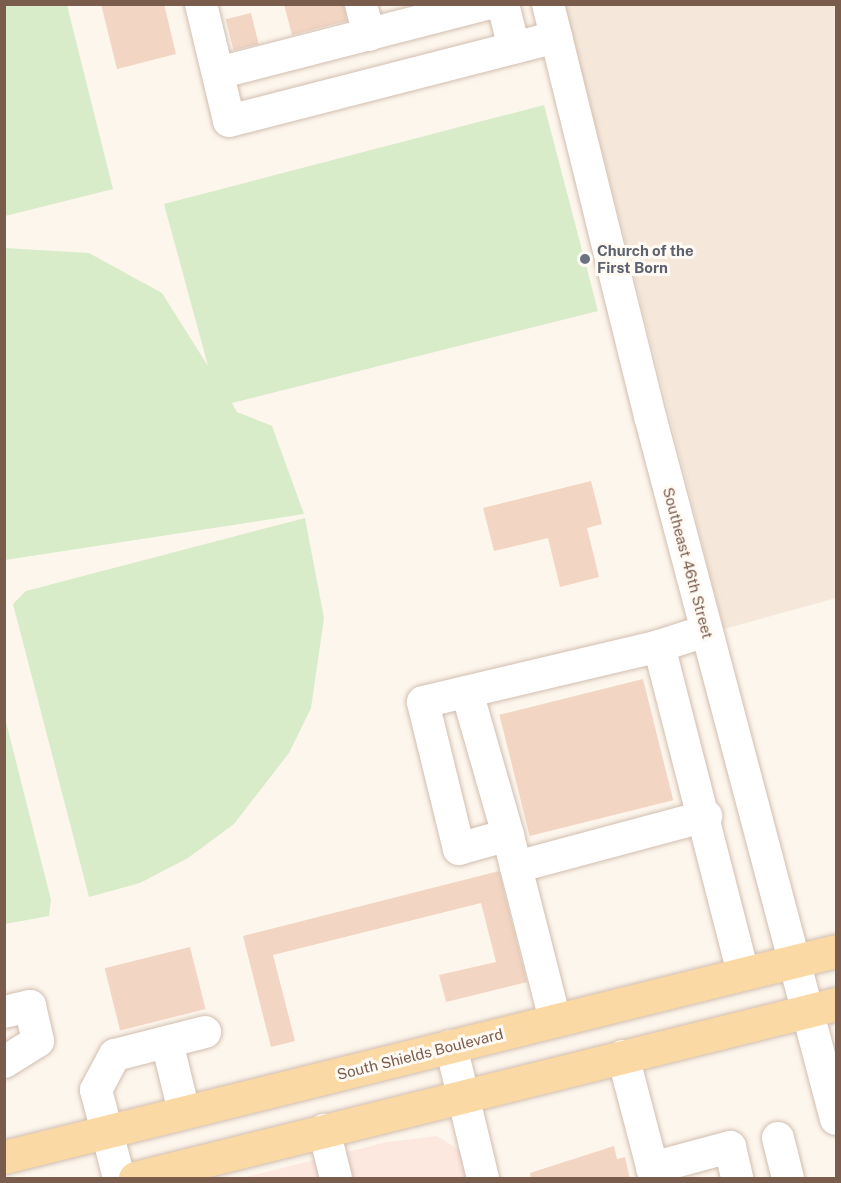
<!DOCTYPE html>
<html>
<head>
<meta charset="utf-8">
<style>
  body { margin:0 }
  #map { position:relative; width:841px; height:1183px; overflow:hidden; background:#fdf6ec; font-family:"Public Sans",sans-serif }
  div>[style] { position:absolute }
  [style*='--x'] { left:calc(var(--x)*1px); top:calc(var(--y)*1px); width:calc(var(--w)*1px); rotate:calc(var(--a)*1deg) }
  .residential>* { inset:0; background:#f5e8da }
  .commercial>* { inset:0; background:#fde8e0 }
  .green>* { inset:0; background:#d8ecc9 }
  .building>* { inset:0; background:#f3d5c3; transform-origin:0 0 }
  .roads { filter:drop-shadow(0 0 2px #d1beb0) drop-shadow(0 0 2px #d1beb0) }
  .minor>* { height:32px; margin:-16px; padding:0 16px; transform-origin:16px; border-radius:16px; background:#fff }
  .major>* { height:33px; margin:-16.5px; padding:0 16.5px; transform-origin:16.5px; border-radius:16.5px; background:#fbd9a5 }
  .dots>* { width:16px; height:16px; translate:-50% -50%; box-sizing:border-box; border:3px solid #fffaf3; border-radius:50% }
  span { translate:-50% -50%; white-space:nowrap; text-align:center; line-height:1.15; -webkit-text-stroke:6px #fffaf3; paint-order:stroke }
  .worship-label { font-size:15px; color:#5b616d; font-weight:700 }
  .left { translate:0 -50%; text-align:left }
  .street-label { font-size:15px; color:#7a5c4d }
  .frame { position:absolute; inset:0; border:6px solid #7a5c4d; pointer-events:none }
</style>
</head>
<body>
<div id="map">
  <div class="residential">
    <i style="clip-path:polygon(565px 5px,836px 5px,836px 598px,724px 629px)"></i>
  </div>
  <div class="commercial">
    <i style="clip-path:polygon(437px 1136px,461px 1151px,470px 1178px,242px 1178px,387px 1142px)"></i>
  </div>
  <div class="green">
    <i style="clip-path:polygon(4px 5px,67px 5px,113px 189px,5px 216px)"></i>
    <i style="clip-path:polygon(544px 105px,598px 311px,232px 403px,237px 412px,272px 426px,304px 514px,5px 560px,5px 248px,89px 253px,162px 293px,208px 366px,164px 204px)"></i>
    <i style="clip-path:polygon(305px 518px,324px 618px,311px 708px,289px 753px,234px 824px,188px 858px,140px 883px,89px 897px,13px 604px,26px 591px)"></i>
    <i style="clip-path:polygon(4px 714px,51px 900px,49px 916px,5px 924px)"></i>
  </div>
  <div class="building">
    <i style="clip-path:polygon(101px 4px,164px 4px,176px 54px,117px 69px)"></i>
    <i style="clip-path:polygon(284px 4px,344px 4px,347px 21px,292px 35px)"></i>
    <i style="left:251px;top:13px;width:32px;height:26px;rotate:76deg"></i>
    <i style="clip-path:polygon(591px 481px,602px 524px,587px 528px,599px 577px,560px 587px,548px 538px,494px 551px,483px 508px)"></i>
    <i style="left:643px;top:679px;width:125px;height:148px;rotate:76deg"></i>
    <i style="clip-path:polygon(499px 871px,527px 982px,446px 1002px,439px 975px,496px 962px,481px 903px,273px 955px,295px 1041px,271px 1047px,243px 936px)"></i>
    <i style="left:190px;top:947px;width:64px;height:88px;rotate:76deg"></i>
    <i style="clip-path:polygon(614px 1146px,617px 1159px,625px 1157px,630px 1179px,531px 1179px,530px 1173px)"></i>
  </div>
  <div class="roads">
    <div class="minor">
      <i style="--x:201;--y:4;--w:120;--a:76.5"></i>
      <i style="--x:229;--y:121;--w:338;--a:-14.4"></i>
      <i style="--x:361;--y:4;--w:32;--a:76"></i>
      <i style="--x:503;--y:4;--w:45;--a:76"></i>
      <i style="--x:548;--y:4;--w:424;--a:76.1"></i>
      <i style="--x:650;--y:416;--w:727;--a:75.18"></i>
      <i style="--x:218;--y:73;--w:278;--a:-14.4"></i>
      <i style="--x:659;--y:646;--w:339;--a:75.6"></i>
      <i style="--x:467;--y:692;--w:149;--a:74"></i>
      <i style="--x:516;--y:867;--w:197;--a:-15"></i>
      <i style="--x:4;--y:1012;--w:27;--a:-13"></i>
      <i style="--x:30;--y:1006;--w:36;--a:77"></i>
      <i style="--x:38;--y:1041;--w:40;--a:148"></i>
      <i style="--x:555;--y:1020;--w:191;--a:-104.3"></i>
      <i style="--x:508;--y:835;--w:51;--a:164.1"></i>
      <i style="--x:459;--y:849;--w:151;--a:-103.8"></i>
      <i style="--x:423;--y:702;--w:243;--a:-13.3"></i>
      <i style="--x:659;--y:646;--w:49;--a:-17.7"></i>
      <i style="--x:167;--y:1042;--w:72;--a:76.3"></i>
      <i style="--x:451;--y:1046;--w:136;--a:76.4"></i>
      <i style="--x:623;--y:1056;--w:126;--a:75.3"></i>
      <i style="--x:324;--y:1130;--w:49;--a:76"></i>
      <i style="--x:778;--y:1138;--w:41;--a:76"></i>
      <i style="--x:652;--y:1168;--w:81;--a:-15.1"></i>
      <i style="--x:730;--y:1147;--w:32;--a:77"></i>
      <i style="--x:119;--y:1178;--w:91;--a:-104.6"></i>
      <i style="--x:96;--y:1090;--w:40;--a:-62"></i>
      <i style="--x:115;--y:1055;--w:93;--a:-14.3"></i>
    </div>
    <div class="major">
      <i style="--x:4;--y:1157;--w:857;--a:-13.91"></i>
      <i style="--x:135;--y:1178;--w:722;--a:-13.94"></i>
    </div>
  </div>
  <div class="dots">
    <i style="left:585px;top:259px;background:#6b7280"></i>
  </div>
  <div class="worship-label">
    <span class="left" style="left:597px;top:259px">Church of the<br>First Born</span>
  </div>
  <div class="street-label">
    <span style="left:688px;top:563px;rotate:75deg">Southeast 46th Street</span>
    <span style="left:420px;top:1054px;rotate:-14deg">South Shields Boulevard</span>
  </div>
  <div class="frame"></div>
</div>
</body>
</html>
